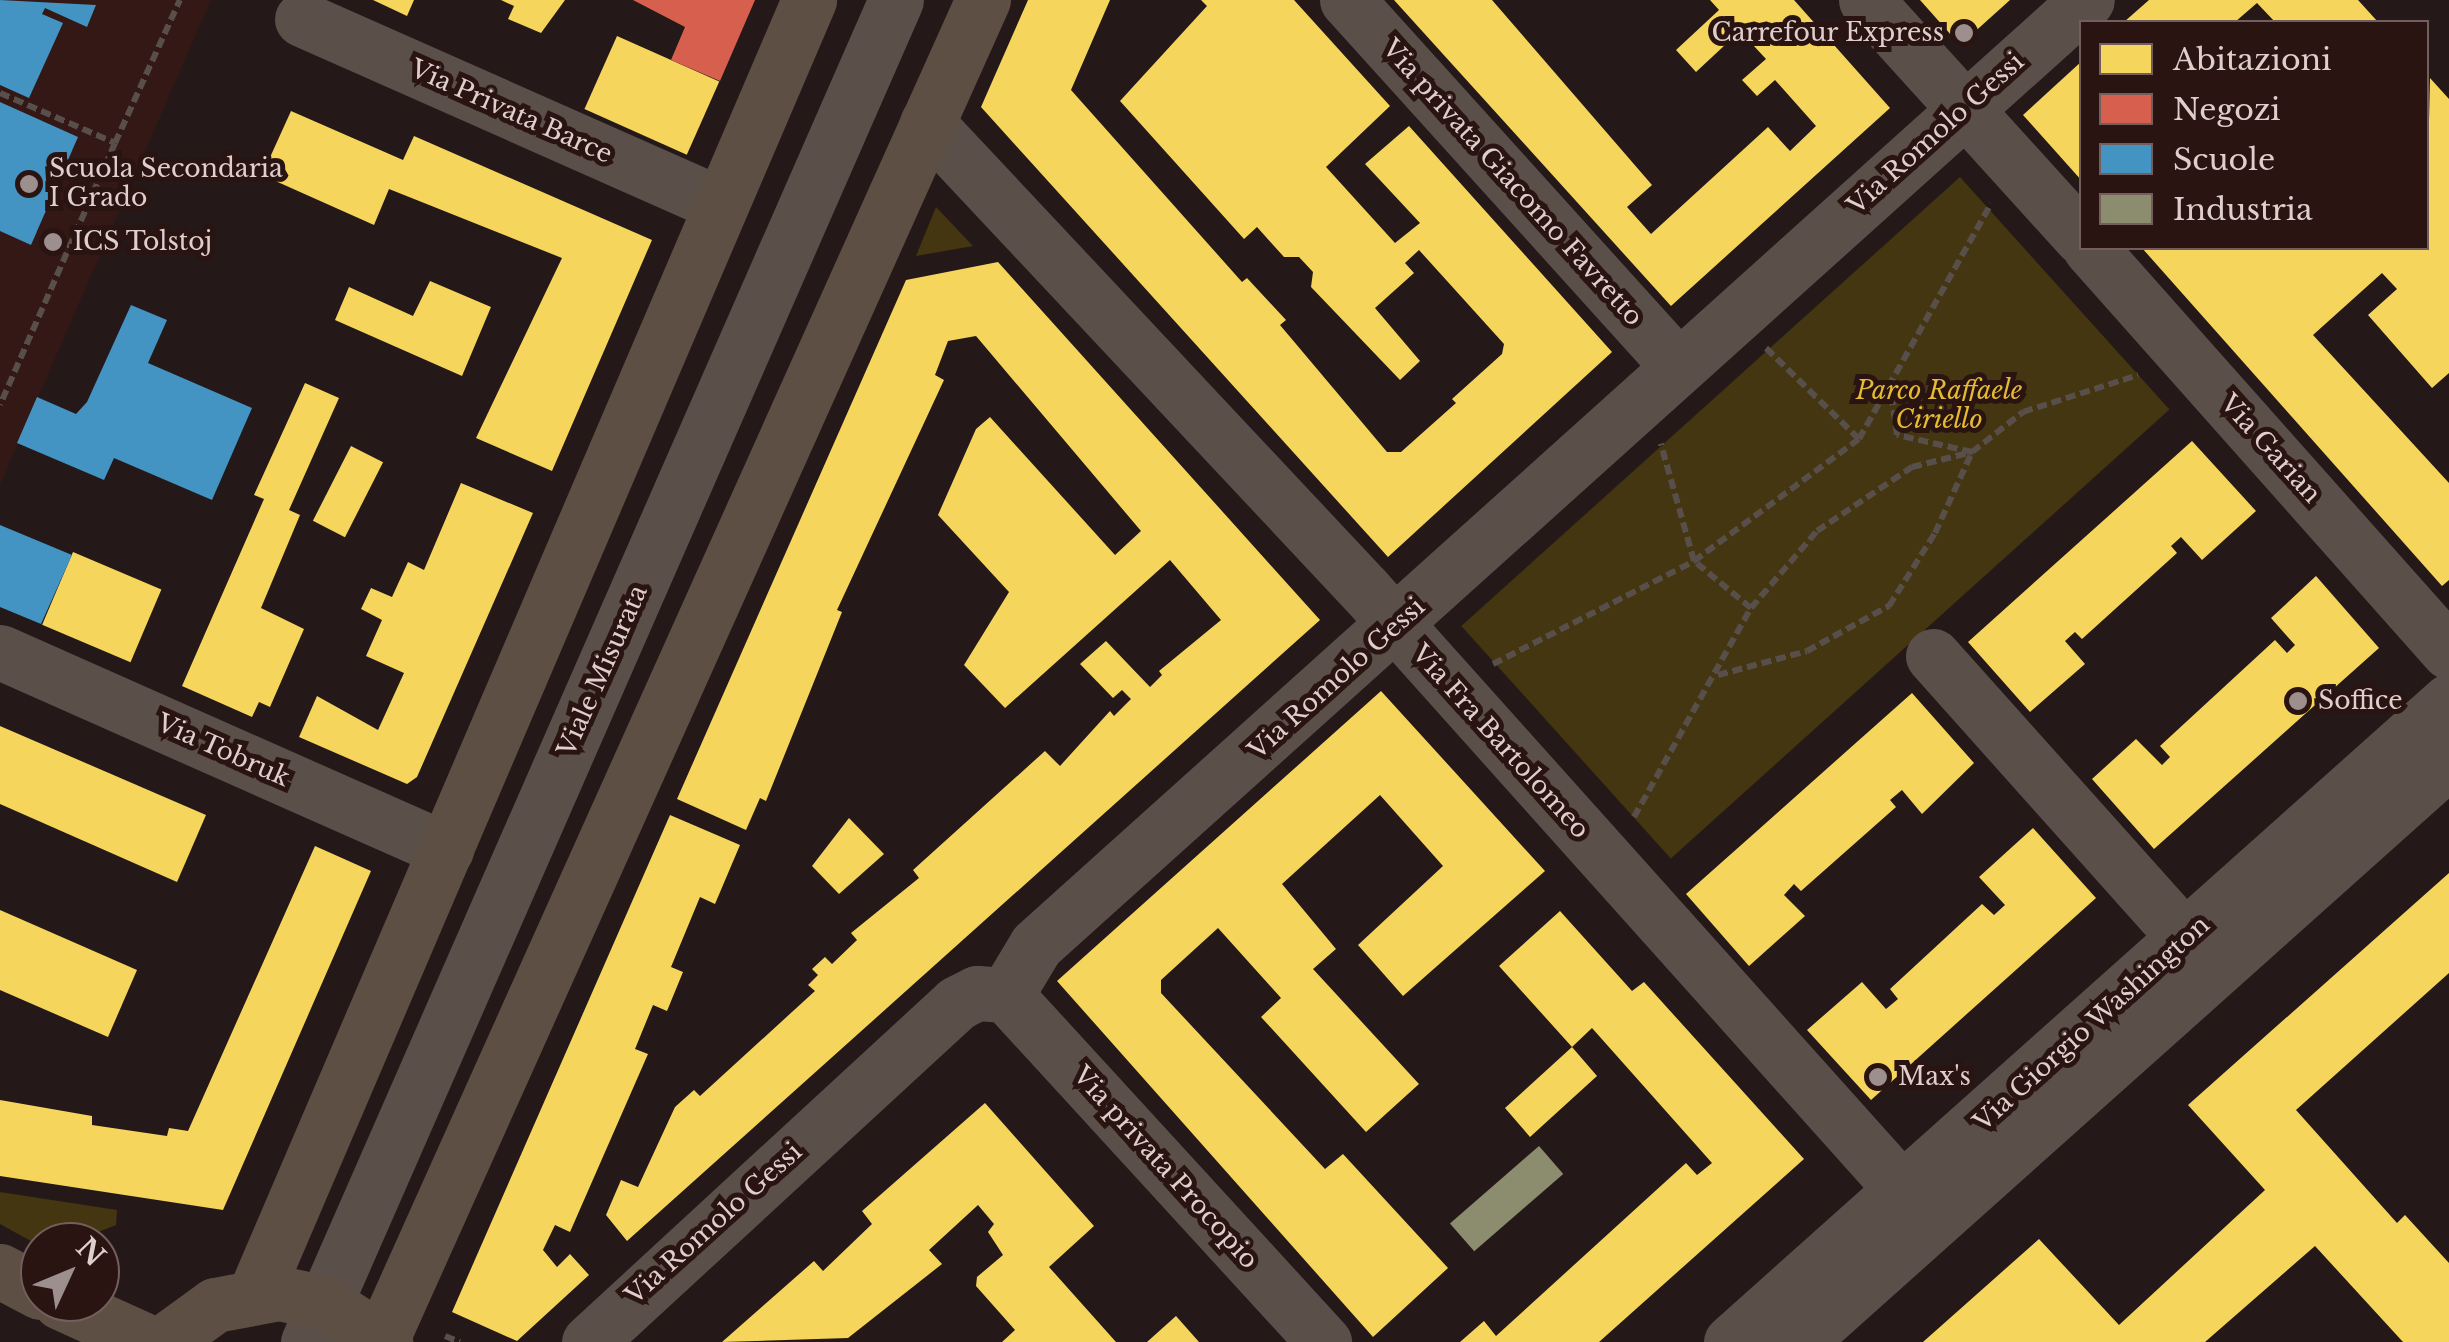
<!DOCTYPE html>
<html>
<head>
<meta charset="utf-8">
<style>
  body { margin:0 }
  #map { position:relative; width:2449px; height:1342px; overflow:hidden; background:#241918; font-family:"Libre Baskerville",serif }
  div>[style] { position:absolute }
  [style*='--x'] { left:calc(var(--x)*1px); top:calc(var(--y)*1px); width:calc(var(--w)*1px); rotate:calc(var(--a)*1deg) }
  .built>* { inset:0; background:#331815 }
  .green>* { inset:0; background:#443610; transform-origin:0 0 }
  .homes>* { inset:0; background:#f6d55c; transform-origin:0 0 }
  .shops>* { inset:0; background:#d6604d }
  .schools>* { inset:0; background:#4393c3 }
  .industry>* { inset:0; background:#8c8c6e; transform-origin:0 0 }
  .path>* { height:6px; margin-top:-3px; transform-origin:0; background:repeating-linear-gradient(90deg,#584f4a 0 10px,transparent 0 15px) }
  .minor>* { height:55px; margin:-27.5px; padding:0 27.5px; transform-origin:27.5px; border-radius:27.5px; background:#5a4f49 }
  .major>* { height:55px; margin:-27.5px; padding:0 27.5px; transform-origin:27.5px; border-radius:27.5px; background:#5e4f45 }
  .dots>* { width:28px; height:28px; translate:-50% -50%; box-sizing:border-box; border:5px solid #2a1412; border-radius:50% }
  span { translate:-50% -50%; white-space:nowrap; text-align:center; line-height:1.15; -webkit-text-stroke:10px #2a1412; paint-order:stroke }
  .poi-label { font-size:25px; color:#dececc }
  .right { translate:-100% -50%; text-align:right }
  .left { translate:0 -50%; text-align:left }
  .street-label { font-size:25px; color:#dececc }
  .park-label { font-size:25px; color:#e4bb32; font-style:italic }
  .legend { position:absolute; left:2079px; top:20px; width:350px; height:230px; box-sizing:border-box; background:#2a1412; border:2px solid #725e5c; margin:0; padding:12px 18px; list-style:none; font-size:30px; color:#dececc }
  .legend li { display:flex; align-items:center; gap:20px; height:50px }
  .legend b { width:50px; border:2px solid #725e5c }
  .north { position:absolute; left:20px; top:1222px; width:100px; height:100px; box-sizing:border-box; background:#2a1412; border:2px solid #725e5c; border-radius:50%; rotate:46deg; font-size:28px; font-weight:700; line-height:40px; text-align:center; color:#dececc }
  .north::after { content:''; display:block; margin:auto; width:35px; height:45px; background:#9d8f8d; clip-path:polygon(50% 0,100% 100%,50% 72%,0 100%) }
</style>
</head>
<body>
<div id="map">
  <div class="built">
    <i style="clip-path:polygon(0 0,211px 0,0 485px)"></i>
  </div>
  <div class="green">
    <i style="left:1960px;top:177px;width:313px;height:671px;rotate:48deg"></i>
    <i style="clip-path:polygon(936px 207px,973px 246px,916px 256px)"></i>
    <i style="clip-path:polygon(0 1192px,117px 1210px,116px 1225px,73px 1242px,40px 1246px,0 1224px)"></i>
  </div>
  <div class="homes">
    <i style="clip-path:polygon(373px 0,414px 0,407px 16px)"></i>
    <i style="clip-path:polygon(501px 0,565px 0,541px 33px,508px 19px,514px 6px)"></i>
    <i style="clip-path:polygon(1028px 0,1110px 0,1071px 90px,1242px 282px,1247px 278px,1286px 320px,1280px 325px,1387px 452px,1401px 452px,1456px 403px,1452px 399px,1502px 354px,1504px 344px,1419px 250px,1405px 263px,1414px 273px,1375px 308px,1420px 361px,1400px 380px,1311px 287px,1313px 272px,1299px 257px,1284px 257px,1257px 227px,1244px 239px,1120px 101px,1207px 6px,1201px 0,1294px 0,1390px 106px,1326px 167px,1395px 243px,1420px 223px,1365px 164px,1409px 126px,1612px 352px,1388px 557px,981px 107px)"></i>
    <i style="clip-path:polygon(1394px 0,1492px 0,1652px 185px,1627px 207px,1651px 234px,1768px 127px,1790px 151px,1816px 126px,1775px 80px,1757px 96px,1742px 80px,1766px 59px,1740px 31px,1696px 72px,1676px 50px,1719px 10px,1710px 0,1794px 0,1890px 108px,1671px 306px)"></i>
    <i style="clip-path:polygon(1920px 0,2010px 0,1960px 45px)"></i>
    <i style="clip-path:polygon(2149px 0,2358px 0,2378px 22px,2275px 22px,2257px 3px,2235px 22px,2124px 22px)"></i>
    <i style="left:617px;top:36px;width:112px;height:80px;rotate:24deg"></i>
    <i style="clip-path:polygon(2082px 61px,2082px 181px,2023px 115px)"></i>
    <i style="clip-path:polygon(2430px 78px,2449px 99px,2449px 373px,2432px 388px,2368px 315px,2397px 289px,2382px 273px,2313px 335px,2449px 483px,2449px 580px,2442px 586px,2142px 248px,2426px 248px)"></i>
    <i style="clip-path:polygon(291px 111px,403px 160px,414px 136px,652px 240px,552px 471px,476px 438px,562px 258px,389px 189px,374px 225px,262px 175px)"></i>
    <i style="clip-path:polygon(998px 262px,1320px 620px,627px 1241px,606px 1215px,621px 1180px,638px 1187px,675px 1107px,694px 1090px,700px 1096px,815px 991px,808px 985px,818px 975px,812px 969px,825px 957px,832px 964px,857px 940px,851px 933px,919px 878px,913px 870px,1045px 751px,1060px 766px,1110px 711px,1114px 716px,1131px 699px,1122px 690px,1113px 698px,1080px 664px,1106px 641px,1150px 687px,1162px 675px,1159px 671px,1221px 620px,1170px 560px,1005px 708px,964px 665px,1009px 592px,938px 515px,976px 429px,990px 417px,1115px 555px,1141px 531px,976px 336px,948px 341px,935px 375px,944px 380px,837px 610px,842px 612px,766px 801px,760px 798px,746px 830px,677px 799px,906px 280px)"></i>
    <i style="clip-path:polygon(430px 281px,491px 307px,462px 376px,335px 320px,349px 287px,413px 316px)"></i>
    <i style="clip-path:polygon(305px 383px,339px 398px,289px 510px,300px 515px,261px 608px,304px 629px,270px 707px,259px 702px,252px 717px,182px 686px,264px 499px,254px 495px)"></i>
    <i style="clip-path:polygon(2192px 441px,2256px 511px,2202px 560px,2181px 537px,2171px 546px,2177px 553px,2082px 639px,2075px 632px,2065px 641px,2085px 664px,2030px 712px,1968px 642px)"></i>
    <i style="left:351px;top:446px;width:36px;height:84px;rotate:27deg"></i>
    <i style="clip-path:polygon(461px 483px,533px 513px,417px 777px,407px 784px,299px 737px,317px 696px,378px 730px,404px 673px,366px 656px,382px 620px,361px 609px,371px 588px,392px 597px,408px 562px,424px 570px)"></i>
    <i style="left:73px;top:552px;width:96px;height:79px;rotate:23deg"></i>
    <i style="clip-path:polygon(2316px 576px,2379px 648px,2154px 849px,2092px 779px,2136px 739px,2162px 765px,2170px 757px,2160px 746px,2275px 640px,2287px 653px,2295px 645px,2271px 618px)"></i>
    <i style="clip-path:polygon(1381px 691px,1545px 871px,1403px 996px,1358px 945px,1443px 866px,1380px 795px,1282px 884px,1336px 949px,1313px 969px,1419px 1084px,1366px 1132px,1261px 1017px,1281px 998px,1218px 928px,1161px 980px,1161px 993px,1325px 1169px,1343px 1154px,1448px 1268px,1373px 1337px,1057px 981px)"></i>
    <i style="clip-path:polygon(1912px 693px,1974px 763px,1922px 814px,1902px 790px,1890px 800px,1896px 807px,1801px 891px,1794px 884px,1784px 895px,1805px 916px,1749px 966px,1686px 894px)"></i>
    <i style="clip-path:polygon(0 726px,206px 815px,177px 882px,0 804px)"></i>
    <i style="clip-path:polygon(670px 815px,740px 845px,715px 904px,700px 897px,671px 967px,683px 972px,667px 1011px,653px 1005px,635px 1049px,648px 1054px,570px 1232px,555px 1225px,543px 1250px,557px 1267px,570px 1254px,589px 1275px,517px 1341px,452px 1312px)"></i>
    <i style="clip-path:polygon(849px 818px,884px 854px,839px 894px,812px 866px)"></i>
    <i style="clip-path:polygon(2033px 828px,2096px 898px,1871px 1100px,1807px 1030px,1862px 982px,1886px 1009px,1898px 999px,1890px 989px,1982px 904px,1994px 915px,2005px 905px,1979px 877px)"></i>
    <i style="clip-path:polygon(315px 846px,371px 871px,223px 1210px,0 1176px,0 1100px,92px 1116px,92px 1125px,167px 1136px,169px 1128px,188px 1131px)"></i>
    <i style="clip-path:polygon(2449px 873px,2449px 973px,2296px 1110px,2397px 1223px,2405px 1215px,2449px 1263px,2449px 1342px,2403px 1342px,2315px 1246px,2205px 1342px,1923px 1342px,2039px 1239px,2119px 1325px,2265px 1190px,2188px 1105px)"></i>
    <i style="clip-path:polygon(0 910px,137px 970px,108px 1037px,0 990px)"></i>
    <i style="clip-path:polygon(1560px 911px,1632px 991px,1644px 982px,1804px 1159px,1599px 1342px,1460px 1342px,1484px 1321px,1496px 1336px,1686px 1163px,1697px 1175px,1712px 1163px,1592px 1028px,1572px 1047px,1597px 1076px,1530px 1137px,1505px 1108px,1572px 1047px,1499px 966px)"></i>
    <i style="clip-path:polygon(985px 1103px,1094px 1226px,1049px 1267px,1116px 1342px,1002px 1342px,1015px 1330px,976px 1286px,977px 1277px,1003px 1255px,988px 1232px,994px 1224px,978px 1205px,929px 1250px,942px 1264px,848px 1338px,722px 1342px,814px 1261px,823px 1271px,872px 1224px,862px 1211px)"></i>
    <i style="clip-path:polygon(1176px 1316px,1199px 1342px,1147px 1342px)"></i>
  </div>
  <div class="shops">
    <i style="clip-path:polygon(633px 0,755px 0,720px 81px,671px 60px,685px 27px)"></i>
  </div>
  <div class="schools">
    <i style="clip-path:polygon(0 0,96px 5px,87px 27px,45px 8px,42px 14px,63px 23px,29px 98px,0 85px)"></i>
    <i style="clip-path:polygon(0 102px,78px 137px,31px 245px,0 231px)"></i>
    <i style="clip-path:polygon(131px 305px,167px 320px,148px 363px,252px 408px,212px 500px,114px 458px,104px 480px,17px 443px,37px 397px,76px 414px,87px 402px)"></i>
    <i style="clip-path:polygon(0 525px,72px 555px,41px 624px,0 607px)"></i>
  </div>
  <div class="industry">
    <i style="left:1539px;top:1146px;width:37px;height:118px;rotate:49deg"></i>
  </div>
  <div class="path">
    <i style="--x:0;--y:93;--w:125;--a:23.5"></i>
    <i style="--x:115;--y:143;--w:286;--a:113.7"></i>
    <i style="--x:115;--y:143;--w:157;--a:-65.6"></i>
    <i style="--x:1766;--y:348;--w:130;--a:44.4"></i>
    <i style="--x:1751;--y:608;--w:101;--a:-49.4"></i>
    <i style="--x:1817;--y:531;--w:115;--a:-34"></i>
    <i style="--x:1912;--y:467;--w:62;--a:-14"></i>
    <i style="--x:1972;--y:452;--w:65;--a:-38.1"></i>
    <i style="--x:2023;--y:412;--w:121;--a:-17.8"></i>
    <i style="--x:1493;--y:664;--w:226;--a:-27.1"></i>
    <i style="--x:1694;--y:561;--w:122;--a:-105.8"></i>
    <i style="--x:1718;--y:675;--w:92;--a:-15.1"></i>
    <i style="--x:1807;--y:651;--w:94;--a:-28.8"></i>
    <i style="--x:1889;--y:606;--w:86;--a:-57.8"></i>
    <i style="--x:1935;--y:533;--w:89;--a:-65.4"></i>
    <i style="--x:1972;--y:452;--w:77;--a:-167.2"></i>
    <i style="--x:1897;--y:435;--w:50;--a:-98"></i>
    <i style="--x:1634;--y:817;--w:240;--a:-60.8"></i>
    <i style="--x:1751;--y:608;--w:74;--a:-140.5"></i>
    <i style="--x:1694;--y:561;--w:205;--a:-36.5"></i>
    <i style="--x:1859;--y:439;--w:270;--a:-60.7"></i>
    <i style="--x:445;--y:1336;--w:16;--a:22"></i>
  </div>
  <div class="minor">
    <i style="--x:1347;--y:0;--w:492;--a:47.9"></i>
    <i style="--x:1866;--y:0;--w:321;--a:47.8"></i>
    <i style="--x:302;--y:19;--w:456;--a:23.9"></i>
    <i style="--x:927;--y:123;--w:640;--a:46.84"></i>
    <i style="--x:1365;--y:590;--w:848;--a:48.15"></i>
    <i style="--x:2090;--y:248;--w:540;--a:48.38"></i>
    <i style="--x:0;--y:652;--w:488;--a:23.9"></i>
    <i style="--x:1933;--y:656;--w:416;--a:48.2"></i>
    <i style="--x:1006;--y:995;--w:58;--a:-59"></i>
    <i style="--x:1036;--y:945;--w:1413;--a:-41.96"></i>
    <i style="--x:1006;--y:995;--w:471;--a:47.5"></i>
    <i style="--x:308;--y:1342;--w:1465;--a:-66.34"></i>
    <i style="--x:589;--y:1342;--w:500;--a:-42.65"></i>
    <i style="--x:957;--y:1003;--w:22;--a:-27"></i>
    <i style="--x:977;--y:993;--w:29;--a:4"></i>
    <i style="--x:1731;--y:1342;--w:962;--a:-41.76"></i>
    <i style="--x:1799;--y:1342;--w:872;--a:-41.79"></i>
  </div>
  <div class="major">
    <i style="--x:0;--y:1271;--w:45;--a:27.7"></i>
    <i style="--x:255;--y:1294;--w:1408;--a:-66.82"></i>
    <i style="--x:60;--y:1302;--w:97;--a:24.4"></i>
    <i style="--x:383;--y:1336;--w:1465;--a:-65.82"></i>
    <i style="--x:164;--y:1342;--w:63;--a:-36"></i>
    <i style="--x:215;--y:1305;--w:65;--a:-10.6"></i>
    <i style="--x:279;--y:1293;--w:47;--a:12.3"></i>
    <i style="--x:325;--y:1303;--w:72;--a:33"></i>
  </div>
  <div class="dots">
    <i style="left:1964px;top:33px;background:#9d8f8d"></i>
    <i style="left:29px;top:184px;background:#9d8f8d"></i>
    <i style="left:53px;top:242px;background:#9d8f8d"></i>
    <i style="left:2298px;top:701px;background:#9d8f8d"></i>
    <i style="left:1878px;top:1077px;background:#9d8f8d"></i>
  </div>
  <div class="poi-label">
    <span class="right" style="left:1944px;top:33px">Carrefour Express</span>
    <span class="left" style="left:49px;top:184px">Scuola Secondaria<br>I Grado</span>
    <span class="left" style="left:73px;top:242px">ICS Tolstoj</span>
    <span class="left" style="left:2318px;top:701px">Soffice</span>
    <span class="left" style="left:1898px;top:1077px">Max's</span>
  </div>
  <div class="street-label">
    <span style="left:511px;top:112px;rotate:24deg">Via Privata Barce</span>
    <span style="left:1936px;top:134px;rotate:-42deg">Via Romolo Gessi</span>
    <span style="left:1512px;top:183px;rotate:48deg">Via privata Giacomo Favretto</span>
    <span style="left:2270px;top:449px;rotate:48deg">Via Garian</span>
    <span style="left:603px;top:671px;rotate:-66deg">Viale Misurata</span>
    <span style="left:1337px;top:679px;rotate:-42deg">Via Romolo Gessi</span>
    <span style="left:1500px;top:742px;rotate:48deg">Via Fra Bartolomeo</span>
    <span style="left:223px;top:751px;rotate:24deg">Via Tobruk</span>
    <span style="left:2092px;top:1024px;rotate:-42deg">Via Giorgio Washington</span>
    <span style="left:1165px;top:1168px;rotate:48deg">Via privata Procopio</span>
    <span style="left:714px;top:1224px;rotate:-42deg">Via Romolo Gessi</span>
  </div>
  <div class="park-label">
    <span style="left:1939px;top:406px">Parco Raffaele<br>Ciriello</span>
  </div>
  <ul class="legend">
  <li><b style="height:28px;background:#f6d55c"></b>Abitazioni</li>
  <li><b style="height:28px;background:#d6604d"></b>Negozi</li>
  <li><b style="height:28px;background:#4393c3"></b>Scuole</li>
  <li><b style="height:28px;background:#8c8c6e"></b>Industria</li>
  </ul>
  <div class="north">N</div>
</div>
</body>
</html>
